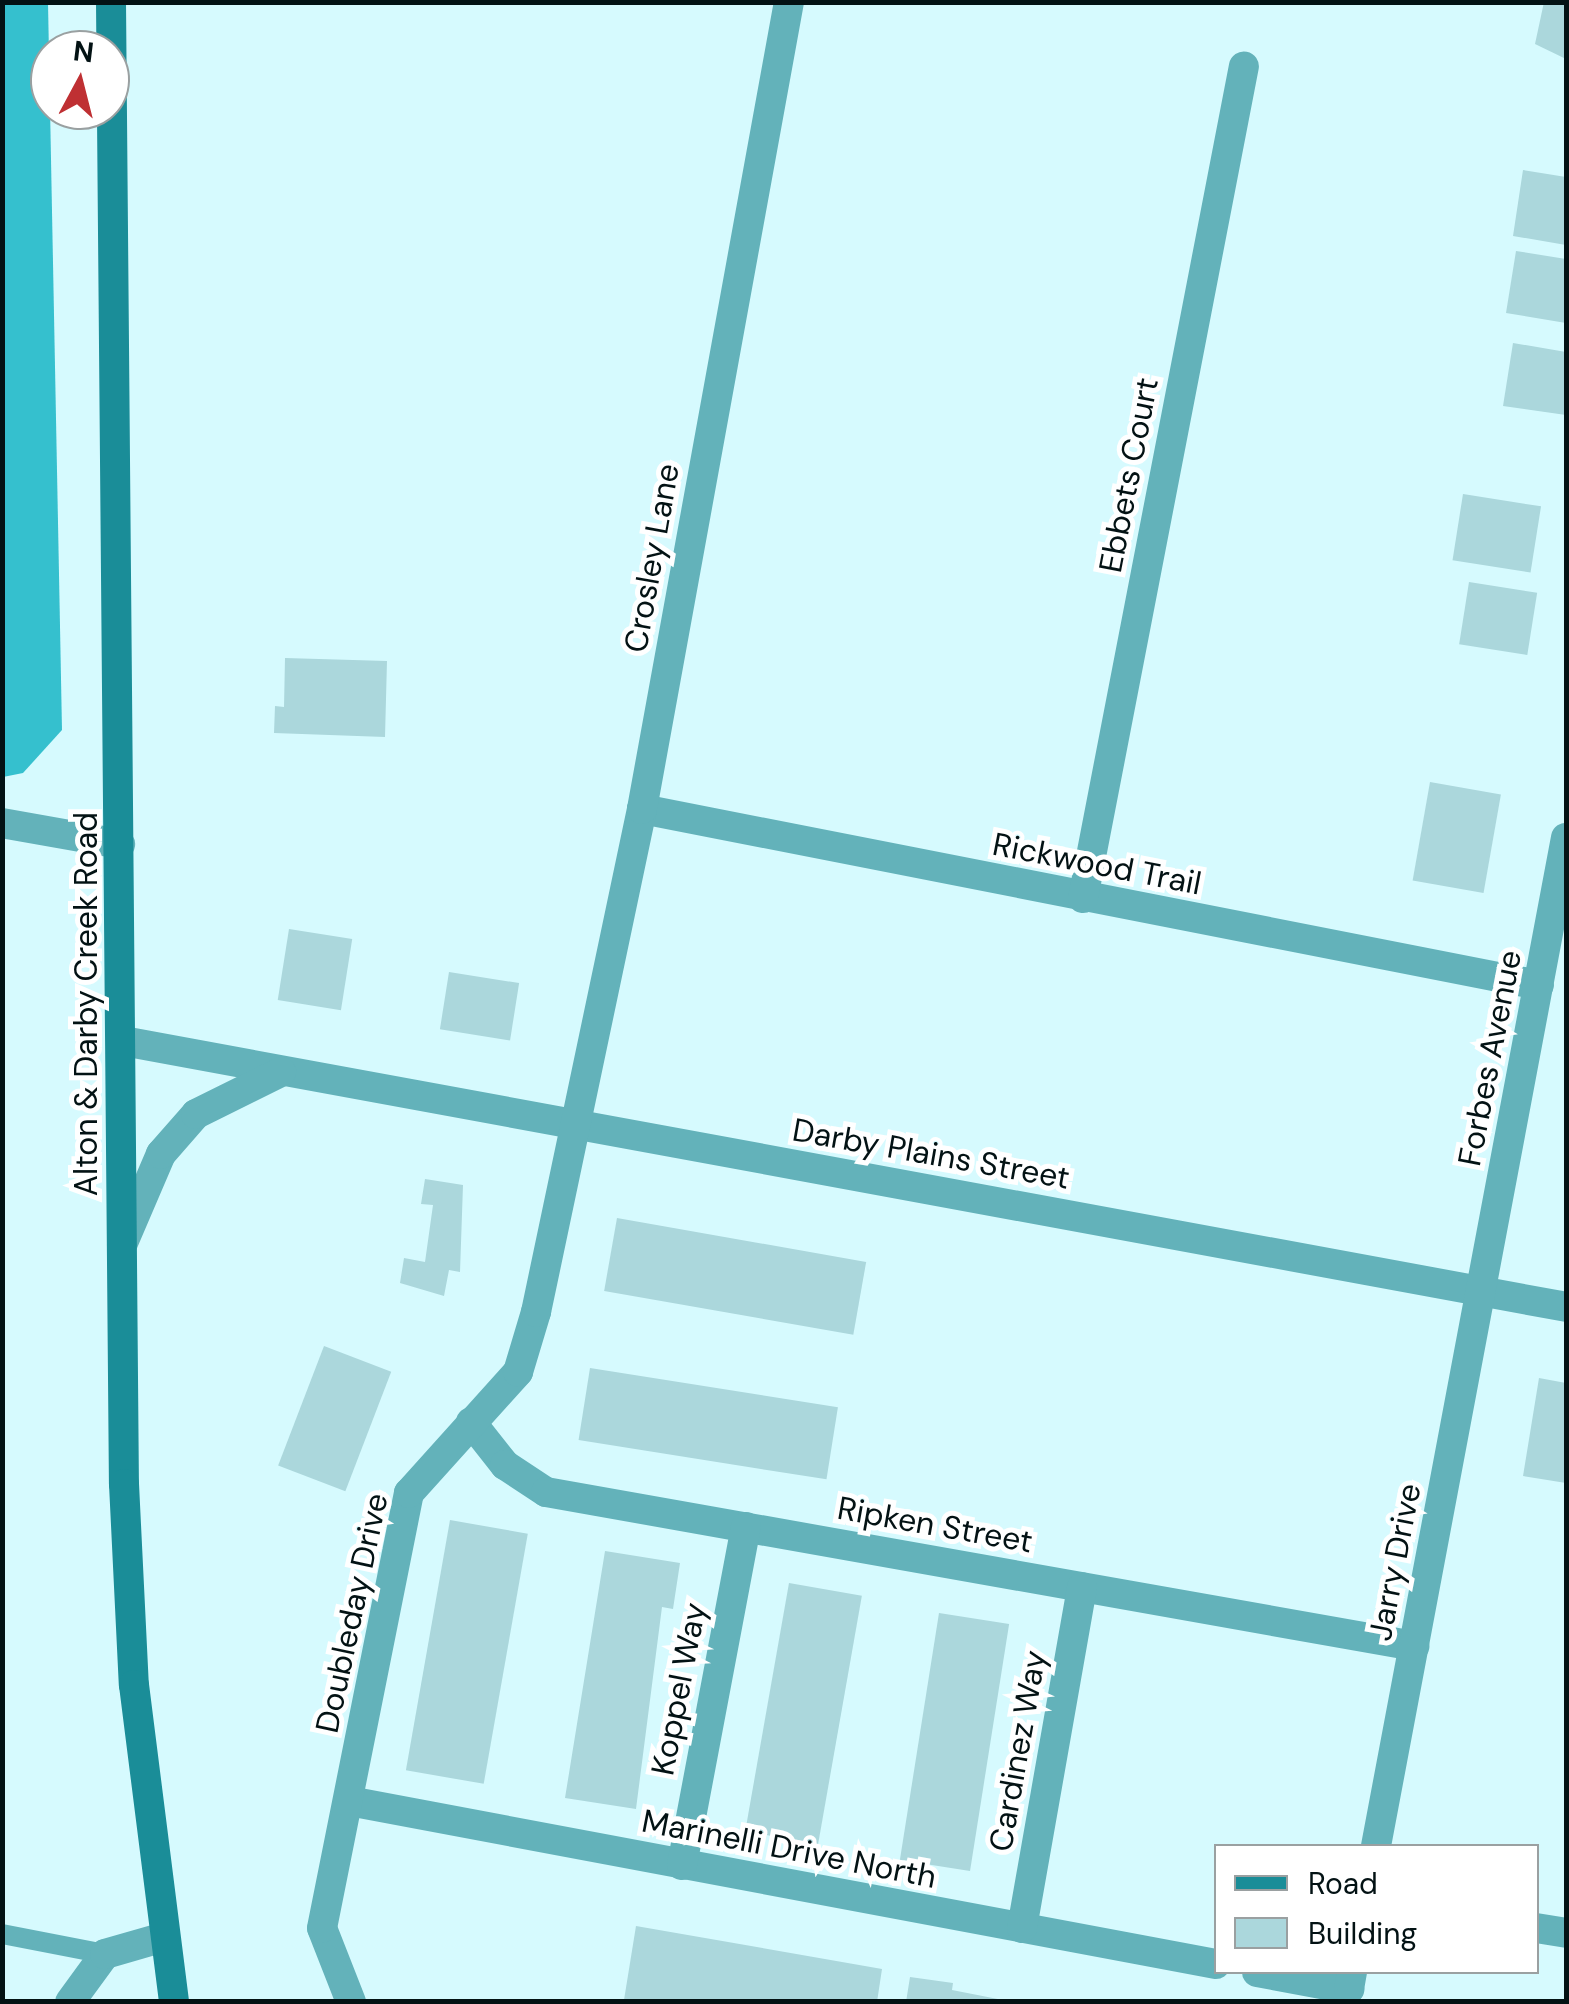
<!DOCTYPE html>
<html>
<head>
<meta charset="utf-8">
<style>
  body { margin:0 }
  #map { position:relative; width:1569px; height:2004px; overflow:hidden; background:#d6fafe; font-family:"DM Sans",sans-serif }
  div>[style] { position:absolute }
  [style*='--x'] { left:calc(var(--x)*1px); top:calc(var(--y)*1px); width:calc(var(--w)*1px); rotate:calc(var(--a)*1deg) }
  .forest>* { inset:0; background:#35c0ce }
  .building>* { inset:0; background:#abd7dc; transform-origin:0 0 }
  .lane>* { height:20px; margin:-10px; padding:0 10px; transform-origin:10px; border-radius:10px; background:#63b2ba }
  .street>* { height:30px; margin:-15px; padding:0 15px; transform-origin:15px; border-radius:15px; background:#63b2ba }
  .secondary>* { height:30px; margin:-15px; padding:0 15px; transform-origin:15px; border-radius:15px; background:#1a8d98 }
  span { translate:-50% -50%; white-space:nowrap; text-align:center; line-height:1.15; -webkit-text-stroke:10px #fff; paint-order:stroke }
  .street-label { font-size:32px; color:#031214 }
  .frame { position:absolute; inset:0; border:5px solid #031214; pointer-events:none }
  .legend { position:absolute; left:1214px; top:1844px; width:325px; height:130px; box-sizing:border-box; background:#fff; border:2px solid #9aa0a1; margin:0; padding:12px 18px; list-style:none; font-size:30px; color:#031214 }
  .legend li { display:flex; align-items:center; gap:20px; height:50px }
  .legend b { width:50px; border:2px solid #9aa0a1 }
  .north { position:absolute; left:30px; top:30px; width:100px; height:100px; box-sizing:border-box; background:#fff; border:2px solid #9aa0a1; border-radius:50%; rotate:7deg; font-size:28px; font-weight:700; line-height:40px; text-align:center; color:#031214 }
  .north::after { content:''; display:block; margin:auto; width:35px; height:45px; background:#bf3033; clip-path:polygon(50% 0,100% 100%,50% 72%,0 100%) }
</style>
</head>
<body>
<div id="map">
  <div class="forest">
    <i style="clip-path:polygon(3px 2px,48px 3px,62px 730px,23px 773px,3px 777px)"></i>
  </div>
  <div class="building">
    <i style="clip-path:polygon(1544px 2px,1566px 2px,1566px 59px,1535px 44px)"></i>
    <i style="clip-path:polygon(1523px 170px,1566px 177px,1566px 245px,1513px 236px)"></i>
    <i style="clip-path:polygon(1516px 251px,1566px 259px,1566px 323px,1506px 313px)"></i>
    <i style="clip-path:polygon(1513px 343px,1566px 352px,1566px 415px,1503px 406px)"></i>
    <i style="left:1463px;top:494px;width:79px;height:67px;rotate:9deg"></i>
    <i style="left:1469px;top:582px;width:69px;height:63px;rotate:9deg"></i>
    <i style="clip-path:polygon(285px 658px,387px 661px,385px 737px,274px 733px,275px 706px,284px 707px)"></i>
    <i style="left:1430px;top:782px;width:72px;height:100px;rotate:10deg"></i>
    <i style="left:289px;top:929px;width:64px;height:72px;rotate:9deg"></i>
    <i style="left:449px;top:972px;width:71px;height:58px;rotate:9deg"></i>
    <i style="clip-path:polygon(425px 1179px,463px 1185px,460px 1272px,449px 1270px,444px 1296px,400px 1283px,404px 1258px,425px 1262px,433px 1205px,421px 1204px)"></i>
    <i style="left:617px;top:1218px;width:253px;height:74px;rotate:10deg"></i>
    <i style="left:324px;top:1346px;width:72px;height:128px;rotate:21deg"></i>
    <i style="left:590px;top:1368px;width:251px;height:73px;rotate:9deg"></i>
    <i style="clip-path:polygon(1539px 1378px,1566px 1383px,1566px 1483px,1523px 1476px)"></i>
    <i style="left:450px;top:1520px;width:79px;height:254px;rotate:10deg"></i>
    <i style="clip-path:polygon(605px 1551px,680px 1563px,673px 1609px,662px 1607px,636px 1809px,565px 1798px)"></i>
    <i style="left:789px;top:1583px;width:74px;height:252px;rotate:10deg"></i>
    <i style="left:939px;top:1613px;width:71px;height:250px;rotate:9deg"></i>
    <i style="clip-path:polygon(636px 1926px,882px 1969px,877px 2002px,624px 2000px)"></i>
    <i style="clip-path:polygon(910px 1977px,953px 1983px,952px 1990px,1013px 2002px,906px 2002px)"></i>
  </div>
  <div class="lane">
    <i style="--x:2;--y:1934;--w:105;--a:11"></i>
  </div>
  <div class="street">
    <i style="--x:642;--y:809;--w:914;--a:11.1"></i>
    <i style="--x:2;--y:823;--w:120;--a:10.1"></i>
    <i style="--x:1083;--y:898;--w:847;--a:-79.05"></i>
    <i style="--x:123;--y:1041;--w:1467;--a:10.44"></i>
    <i style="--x:122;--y:1245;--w:99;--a:-66.8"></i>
    <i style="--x:161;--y:1154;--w:53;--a:-48.8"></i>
    <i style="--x:196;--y:1114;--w:95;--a:-26.3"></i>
    <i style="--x:471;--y:1422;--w:55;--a:51.7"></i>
    <i style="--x:505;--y:1465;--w:49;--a:33.4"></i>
    <i style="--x:546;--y:1492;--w:882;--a:10.06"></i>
    <i style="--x:349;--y:1801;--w:882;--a:10.65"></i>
    <i style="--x:1376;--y:1846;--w:1026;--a:-79.33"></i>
    <i style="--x:682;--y:1865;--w:344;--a:-79.3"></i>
    <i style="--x:1022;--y:1928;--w:346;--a:-80"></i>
    <i style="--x:1536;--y:1928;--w:30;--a:9"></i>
    <i style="--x:1257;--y:1972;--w:94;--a:10.5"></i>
    <i style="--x:1349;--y:1989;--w:17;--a:-80"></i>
    <i style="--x:70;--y:2002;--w:59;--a:-53.9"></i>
    <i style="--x:105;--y:1954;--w:61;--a:-16.1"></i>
    <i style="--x:351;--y:2002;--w:79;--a:-111.4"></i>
    <i style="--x:322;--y:1928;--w:444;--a:-78.7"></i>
    <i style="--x:409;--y:1493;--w:163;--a:-48"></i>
    <i style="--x:518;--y:1372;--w:63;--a:-73.3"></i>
    <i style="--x:536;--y:1312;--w:514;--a:-78.1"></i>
    <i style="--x:642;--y:809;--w:820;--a:-79.68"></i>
  </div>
  <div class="secondary">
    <i style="--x:111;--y:2;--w:1482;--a:89.5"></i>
    <i style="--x:124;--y:1484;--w:201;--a:87.2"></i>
    <i style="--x:134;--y:1685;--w:320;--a:82.8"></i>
  </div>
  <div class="street-label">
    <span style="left:1129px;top:475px;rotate:-79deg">Ebbets Court</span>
    <span style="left:652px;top:558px;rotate:-80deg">Crosley Lane</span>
    <span style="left:1097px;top:864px;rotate:11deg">Rickwood Trail</span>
    <span style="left:86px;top:1004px;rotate:-90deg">Alton &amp; Darby Creek Road</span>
    <span style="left:1490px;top:1058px;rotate:-79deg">Forbes Avenue</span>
    <span style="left:931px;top:1154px;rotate:10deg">Darby Plains Street</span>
    <span style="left:935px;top:1525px;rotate:10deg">Ripken Street</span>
    <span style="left:1395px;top:1562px;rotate:-79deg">Jarry Drive</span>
    <span style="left:352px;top:1613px;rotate:-78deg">Doubleday Drive</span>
    <span style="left:679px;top:1689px;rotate:-79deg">Koppel Way</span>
    <span style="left:1018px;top:1751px;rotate:-80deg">Cardinez Way</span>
    <span style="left:789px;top:1849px;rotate:11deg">Marinelli Drive North</span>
  </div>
  <div class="frame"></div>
  <ul class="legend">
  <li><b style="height:12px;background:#1a8d98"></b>Road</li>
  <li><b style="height:28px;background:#abd7dc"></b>Building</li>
  </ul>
  <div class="north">N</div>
</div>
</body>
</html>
